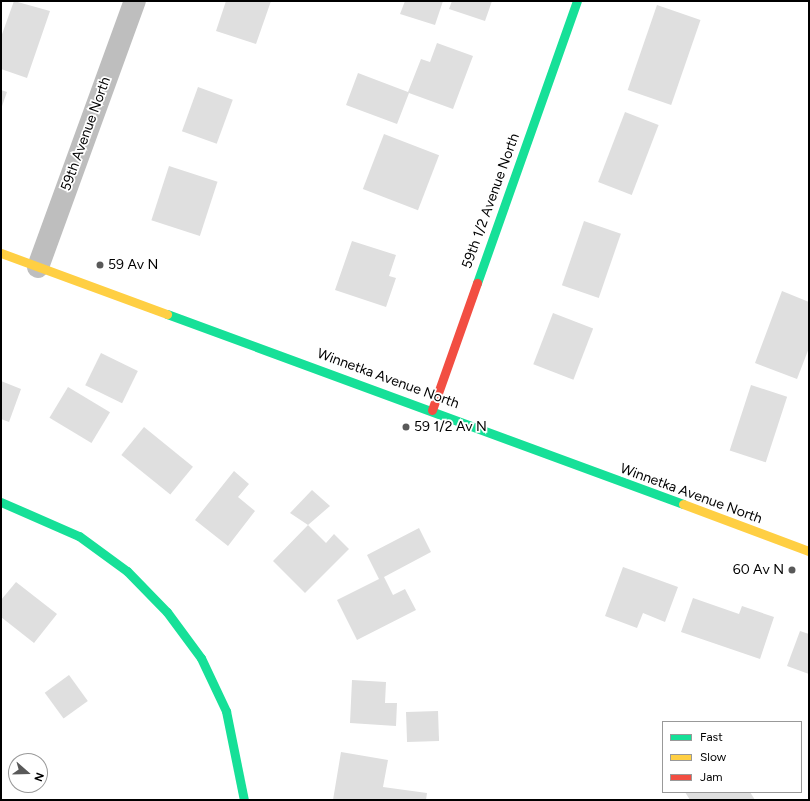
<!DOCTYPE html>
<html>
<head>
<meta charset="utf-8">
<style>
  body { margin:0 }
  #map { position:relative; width:810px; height:801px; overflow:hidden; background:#fff; font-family:Figtree,sans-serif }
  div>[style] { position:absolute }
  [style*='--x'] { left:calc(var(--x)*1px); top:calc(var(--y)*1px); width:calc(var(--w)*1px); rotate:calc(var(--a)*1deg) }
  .building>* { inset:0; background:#dfdfdf; transform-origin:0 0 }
  .street>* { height:22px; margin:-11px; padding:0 11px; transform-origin:11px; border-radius:11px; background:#bebebe }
  .fast>* { height:9px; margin:-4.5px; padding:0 4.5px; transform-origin:4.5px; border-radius:4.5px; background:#16e098 }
  .slow>* { height:9px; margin:-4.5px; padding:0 4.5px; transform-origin:4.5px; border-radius:4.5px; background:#ffcf43 }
  .jam>* { height:9px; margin:-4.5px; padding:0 4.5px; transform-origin:4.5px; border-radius:4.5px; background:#f24e42 }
  .dots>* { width:11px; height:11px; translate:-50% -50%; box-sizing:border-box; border:2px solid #fff; border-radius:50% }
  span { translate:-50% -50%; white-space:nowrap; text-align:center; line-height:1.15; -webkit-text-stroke:3.5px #fff; paint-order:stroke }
  .street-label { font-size:14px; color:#000 }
  .poi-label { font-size:14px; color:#000 }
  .left { translate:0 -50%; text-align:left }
  .right { translate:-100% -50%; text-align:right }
  .frame { position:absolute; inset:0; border:2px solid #000; pointer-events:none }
  .legend { position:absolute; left:662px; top:721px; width:140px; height:72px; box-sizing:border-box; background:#fff; border:1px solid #999; margin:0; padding:5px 7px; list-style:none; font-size:12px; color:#000 }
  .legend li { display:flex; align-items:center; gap:8px; height:20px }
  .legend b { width:20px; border:1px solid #999 }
  .north { position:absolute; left:8px; top:753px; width:40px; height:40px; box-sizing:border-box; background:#fff; border:1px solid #999; border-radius:50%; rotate:110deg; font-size:11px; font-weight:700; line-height:16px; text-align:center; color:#000 }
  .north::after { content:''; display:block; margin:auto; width:14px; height:18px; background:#595959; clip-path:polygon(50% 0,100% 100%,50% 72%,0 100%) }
</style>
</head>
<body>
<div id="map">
  <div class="building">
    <i style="clip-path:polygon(14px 1px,50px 11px,27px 78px,1px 69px,1px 37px)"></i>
    <i style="clip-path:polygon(226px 1px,271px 1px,256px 44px,216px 31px)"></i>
    <i style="clip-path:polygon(405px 1px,443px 1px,435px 25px,400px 14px)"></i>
    <i style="clip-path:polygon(452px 1px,492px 1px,485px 21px,449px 9px)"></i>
    <i style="left:657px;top:5px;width:46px;height:90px;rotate:19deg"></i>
    <i style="clip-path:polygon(437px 43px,473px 56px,453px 109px,409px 93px,397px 124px,346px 105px,358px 73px,408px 92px,421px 59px,430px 62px)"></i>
    <i style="left:198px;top:87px;width:37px;height:47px;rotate:20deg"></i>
    <i style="clip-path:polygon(1px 90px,7px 92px,1px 109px)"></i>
    <i style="left:625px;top:112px;width:36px;height:75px;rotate:21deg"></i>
    <i style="left:384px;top:134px;width:59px;height:59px;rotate:21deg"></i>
    <i style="left:169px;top:166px;width:51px;height:57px;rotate:18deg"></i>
    <i style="left:584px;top:221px;width:39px;height:68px;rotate:19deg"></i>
    <i style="clip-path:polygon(352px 241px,396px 255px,389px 276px,396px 278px,386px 307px,335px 290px)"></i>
    <i style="clip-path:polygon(782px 291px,809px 302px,809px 348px,797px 379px,755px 363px)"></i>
    <i style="left:553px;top:313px;width:43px;height:55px;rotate:21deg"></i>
    <i style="left:101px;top:353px;width:41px;height:36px;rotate:26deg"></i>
    <i style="clip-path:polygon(1px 381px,21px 389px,9px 422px,1px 419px)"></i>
    <i style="left:751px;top:385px;width:38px;height:69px;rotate:18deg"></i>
    <i style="left:68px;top:387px;width:49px;height:36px;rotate:31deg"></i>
    <i style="left:144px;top:427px;width:63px;height:36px;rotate:39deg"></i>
    <i style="clip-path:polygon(234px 471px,249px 484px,238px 497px,255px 511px,228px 546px,195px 520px)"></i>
    <i style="clip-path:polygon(312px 490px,330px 506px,308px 525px,290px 513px)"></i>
    <i style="clip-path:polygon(308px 525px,326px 543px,334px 534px,349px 549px,305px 593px,273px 561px)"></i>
    <i style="clip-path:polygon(419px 528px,431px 552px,384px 577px,393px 595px,405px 589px,416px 610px,357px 640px,337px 600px,379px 579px,367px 555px)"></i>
    <i style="clip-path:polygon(623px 567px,678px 587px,665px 622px,643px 613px,637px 628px,605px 616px)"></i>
    <i style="clip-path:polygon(16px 582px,57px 614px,34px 643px,1px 617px,1px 600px)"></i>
    <i style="clip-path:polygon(693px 598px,739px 614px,742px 606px,774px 617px,760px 659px,681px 632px)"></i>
    <i style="clip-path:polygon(800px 631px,809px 634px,809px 674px,787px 666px)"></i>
    <i style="left:69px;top:675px;width:32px;height:30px;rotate:54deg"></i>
    <i style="clip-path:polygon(352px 680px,386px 682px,385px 703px,397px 703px,396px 726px,350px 723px)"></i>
    <i style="left:438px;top:711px;width:30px;height:32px;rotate:88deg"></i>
    <i style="clip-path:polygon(341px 752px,388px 760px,383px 787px,427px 793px,426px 800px,333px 800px)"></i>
    <i style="clip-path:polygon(685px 792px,750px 792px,755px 800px,690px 800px)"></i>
  </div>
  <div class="street">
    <i style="--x:38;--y:267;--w:283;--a:-70"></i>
  </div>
  <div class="fast">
    <i style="--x:477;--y:283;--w:299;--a:-70.5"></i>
    <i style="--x:167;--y:314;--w:550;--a:20.21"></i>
    <i style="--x:1;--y:502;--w:85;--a:23.6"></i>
    <i style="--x:79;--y:536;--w:59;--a:36.1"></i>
    <i style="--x:127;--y:571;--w:57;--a:45.7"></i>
    <i style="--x:167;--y:612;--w:57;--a:53.5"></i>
    <i style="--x:201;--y:658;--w:59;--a:64.7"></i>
    <i style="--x:226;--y:711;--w:91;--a:78.6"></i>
  </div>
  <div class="slow">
    <i style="--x:1;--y:253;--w:177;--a:20.2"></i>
    <i style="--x:683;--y:504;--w:134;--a:20.5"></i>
  </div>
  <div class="jam">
    <i style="--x:432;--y:410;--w:135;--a:-70.5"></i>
  </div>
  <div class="dots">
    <i style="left:100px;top:265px;background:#595959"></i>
    <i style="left:406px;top:427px;background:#595959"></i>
    <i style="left:792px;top:570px;background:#595959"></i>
  </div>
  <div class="street-label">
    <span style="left:86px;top:134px;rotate:-70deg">59th Avenue North</span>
    <span style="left:491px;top:201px;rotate:-70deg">59th 1/2 Avenue North</span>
    <span style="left:388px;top:379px;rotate:20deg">Winnetka Avenue North</span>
    <span style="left:691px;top:494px;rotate:20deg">Winnetka Avenue North</span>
  </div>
  <div class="poi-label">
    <span class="left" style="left:108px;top:265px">59 Av N</span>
    <span class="left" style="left:414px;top:427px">59 1/2 Av N</span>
    <span class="right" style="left:784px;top:570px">60 Av N</span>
  </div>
  <div class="frame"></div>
  <ul class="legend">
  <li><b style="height:5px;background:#16e098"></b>Fast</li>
  <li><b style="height:5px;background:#ffcf43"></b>Slow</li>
  <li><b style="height:5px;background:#f24e42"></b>Jam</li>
  </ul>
  <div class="north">N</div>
</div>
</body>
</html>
